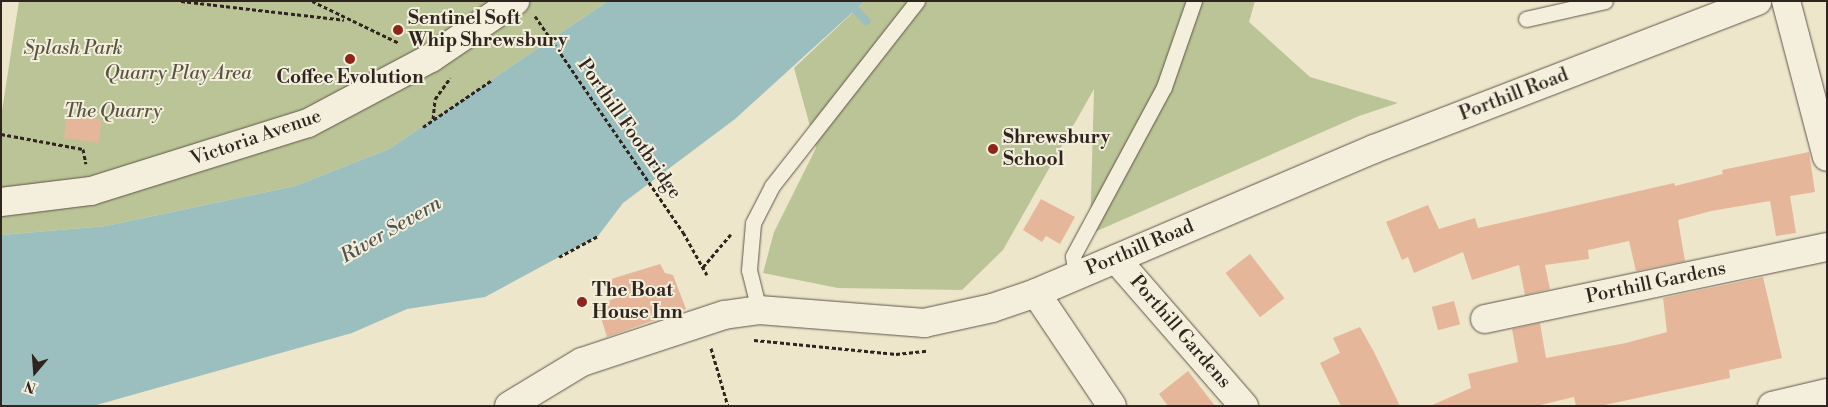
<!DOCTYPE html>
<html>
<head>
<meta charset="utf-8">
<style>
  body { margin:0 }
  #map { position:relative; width:1828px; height:407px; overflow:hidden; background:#eee6cb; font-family:"Libre Bodoni",serif }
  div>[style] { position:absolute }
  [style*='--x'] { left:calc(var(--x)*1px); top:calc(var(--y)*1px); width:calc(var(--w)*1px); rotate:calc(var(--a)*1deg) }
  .green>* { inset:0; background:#bbc496 }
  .water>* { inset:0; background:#9bbebe }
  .stream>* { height:8px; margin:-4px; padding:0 4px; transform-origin:4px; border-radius:4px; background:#9bbebe }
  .building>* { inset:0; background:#e5b69a; transform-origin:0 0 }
  .path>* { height:3px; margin-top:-1.5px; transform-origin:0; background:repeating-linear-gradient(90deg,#2f241e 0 4px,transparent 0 6.5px) }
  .roads { filter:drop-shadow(0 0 1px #5f5449) drop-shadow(0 0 1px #5f5449) }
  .lane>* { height:15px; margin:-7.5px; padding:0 7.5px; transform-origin:7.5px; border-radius:7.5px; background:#f4efdd }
  .street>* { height:28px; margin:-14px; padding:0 14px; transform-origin:14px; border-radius:14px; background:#f4efdd }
  .secondary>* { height:28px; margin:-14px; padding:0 14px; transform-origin:14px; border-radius:14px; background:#f4efdd }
  .dots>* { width:14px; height:14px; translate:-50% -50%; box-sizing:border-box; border:2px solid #f4efdd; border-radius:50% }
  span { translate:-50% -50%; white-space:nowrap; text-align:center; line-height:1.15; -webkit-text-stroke:4px #f4efdd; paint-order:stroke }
  .poi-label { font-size:19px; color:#2f241e; font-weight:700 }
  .left { translate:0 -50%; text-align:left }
  .park-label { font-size:19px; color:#595442; font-style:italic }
  .street-label { font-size:19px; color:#2f241e }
  .water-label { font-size:20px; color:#4f524e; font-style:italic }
  .frame { position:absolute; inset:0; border:2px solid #2f241e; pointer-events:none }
  .north { position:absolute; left:10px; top:347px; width:50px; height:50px; -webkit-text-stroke:4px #f4efdd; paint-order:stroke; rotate:198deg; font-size:14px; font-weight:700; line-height:20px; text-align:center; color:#2f241e }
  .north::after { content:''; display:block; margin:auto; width:18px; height:22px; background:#2f241e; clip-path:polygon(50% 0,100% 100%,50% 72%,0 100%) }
</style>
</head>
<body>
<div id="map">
  <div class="green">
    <i style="clip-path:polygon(19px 1px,608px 1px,389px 149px,295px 186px,106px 226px,1px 235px,1px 117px)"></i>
    <i style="clip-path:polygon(865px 1px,1255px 1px,1249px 22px,1310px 77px,1398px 103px,1359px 116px,1090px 234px,1094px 89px,1003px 250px,962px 290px,838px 288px,763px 273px,774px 232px,816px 148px,794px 68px)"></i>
  </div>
  <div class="water">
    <i style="clip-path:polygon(608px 1px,865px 1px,735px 119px,623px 203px,598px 236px,485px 297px,407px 309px,352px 333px,93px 406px,1px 406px,1px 235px,106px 226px,295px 186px,389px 149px)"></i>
  </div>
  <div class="stream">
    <i style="--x:847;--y:1;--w:28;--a:46"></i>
  </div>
  <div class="building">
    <i style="left:67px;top:115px;width:35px;height:23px;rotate:8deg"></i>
    <i style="clip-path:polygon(1809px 152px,1815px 192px,1790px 196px,1796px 233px,1776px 236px,1770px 201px,1711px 211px,1678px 220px,1685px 261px,1636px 271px,1629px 241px,1588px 250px,1589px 259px,1545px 265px,1550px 289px,1525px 295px,1519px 265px,1472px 280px,1463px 252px,1414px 273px,1408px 257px,1402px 260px,1386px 222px,1428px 205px,1439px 229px,1475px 218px,1478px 228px,1674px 183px,1675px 186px,1723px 174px,1722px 170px)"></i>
    <i style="clip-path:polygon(1041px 199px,1075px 217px,1060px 244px,1046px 236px,1042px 242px,1023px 230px)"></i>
    <i style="left:1250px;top:254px;width:56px;height:31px;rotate:52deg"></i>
    <i style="clip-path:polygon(660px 264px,665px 273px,673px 275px,686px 309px,607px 337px,597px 305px,616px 298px,608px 280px)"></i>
    <i style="clip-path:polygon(1763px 277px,1782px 358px,1729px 370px,1730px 378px,1600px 406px,1576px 406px,1574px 397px,1536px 406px,1430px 406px,1471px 388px,1468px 374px,1518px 362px,1512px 329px,1540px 323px,1546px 358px,1626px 343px,1667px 332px,1663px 298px)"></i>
    <i style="left:1454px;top:301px;width:24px;height:23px;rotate:75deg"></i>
    <i style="clip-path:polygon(1360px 327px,1374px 352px,1400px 406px,1341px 406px,1320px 363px,1340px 353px,1333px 338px)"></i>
    <i style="clip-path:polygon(1188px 371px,1215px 406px,1168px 406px,1159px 394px)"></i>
  </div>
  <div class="path">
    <i style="--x:181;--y:1;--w:164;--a:6.6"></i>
    <i style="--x:312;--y:1;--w:97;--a:25.8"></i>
    <i style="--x:535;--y:16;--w:262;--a:55.6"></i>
    <i style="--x:683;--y:232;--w:49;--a:60.8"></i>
    <i style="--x:433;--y:119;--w:20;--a:-84"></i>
    <i style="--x:435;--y:99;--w:26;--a:-54"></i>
    <i style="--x:423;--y:127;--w:83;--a:-34.3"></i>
    <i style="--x:1;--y:134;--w:83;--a:10.4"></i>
    <i style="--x:83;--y:149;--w:15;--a:79"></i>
    <i style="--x:559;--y:257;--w:44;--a:-28.3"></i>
    <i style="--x:703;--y:267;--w:43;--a:-49.7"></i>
    <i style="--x:754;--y:340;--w:143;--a:5.6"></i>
    <i style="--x:896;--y:354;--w:31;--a:-6"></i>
    <i style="--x:711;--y:348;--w:60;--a:73.7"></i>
  </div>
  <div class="roads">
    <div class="lane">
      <i style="--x:1526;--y:19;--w:81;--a:-12.8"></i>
      <i style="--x:1076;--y:275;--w:19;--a:-99"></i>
      <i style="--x:1073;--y:256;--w:192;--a:-61.7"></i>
      <i style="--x:1164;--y:87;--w:91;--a:-70.8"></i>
      <i style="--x:759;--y:310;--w:41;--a:-104"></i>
      <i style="--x:749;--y:270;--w:47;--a:-85.1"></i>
      <i style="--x:753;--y:223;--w:42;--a:-62.8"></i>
      <i style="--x:772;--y:186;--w:235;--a:-51.9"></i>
    </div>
    <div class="street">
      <i style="--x:1786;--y:1;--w:161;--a:75.3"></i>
      <i style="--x:1;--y:202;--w:91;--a:-7"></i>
      <i style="--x:91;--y:191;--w:227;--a:-17.4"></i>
      <i style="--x:308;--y:123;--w:139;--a:-27.9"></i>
      <i style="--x:431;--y:58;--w:102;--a:-34.2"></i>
      <i style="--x:1116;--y:259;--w:195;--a:49"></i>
      <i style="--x:1036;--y:293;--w:136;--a:56.1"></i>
      <i style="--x:1485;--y:319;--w:349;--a:-11.9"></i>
      <i style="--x:1772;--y:406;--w:57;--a:-13.3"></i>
    </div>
    <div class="secondary">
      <i style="--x:509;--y:406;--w:85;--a:-31.1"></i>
      <i style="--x:582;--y:362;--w:150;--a:-18.3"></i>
      <i style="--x:724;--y:315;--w:35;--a:-8"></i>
      <i style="--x:759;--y:310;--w:166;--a:4.5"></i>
      <i style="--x:924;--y:323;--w:70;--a:-12.4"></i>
      <i style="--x:992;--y:308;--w:46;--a:-18.8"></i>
      <i style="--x:1036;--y:293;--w:367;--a:-23.1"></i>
      <i style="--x:1374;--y:149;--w:411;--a:-21.1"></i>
    </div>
  </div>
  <div class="dots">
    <i style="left:398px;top:30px;background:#8f2418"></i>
    <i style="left:350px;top:59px;background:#8f2418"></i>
    <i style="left:993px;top:149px;background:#8f2418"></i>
    <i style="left:582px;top:302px;background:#8f2418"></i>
  </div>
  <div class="poi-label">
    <span class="left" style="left:408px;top:30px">Sentinel Soft<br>Whip Shrewsbury</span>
    <span style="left:350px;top:78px">Coffee Evolution</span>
    <span class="left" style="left:1003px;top:149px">Shrewsbury<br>School</span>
    <span class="left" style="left:592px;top:302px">The Boat<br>House Inn</span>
  </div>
  <div class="park-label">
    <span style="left:73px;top:49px">Splash Park</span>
    <span style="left:178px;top:74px">Quarry Play Area</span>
    <span style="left:113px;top:112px">The Quarry</span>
  </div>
  <div class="street-label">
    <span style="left:1514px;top:95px;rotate:-21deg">Porthill Road</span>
    <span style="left:629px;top:129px;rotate:55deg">Porthill Footbridge</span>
    <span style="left:256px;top:138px;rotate:-19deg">Victoria Avenue</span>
    <span style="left:1140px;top:248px;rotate:-23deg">Porthill Road</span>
    <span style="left:1656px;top:283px;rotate:-12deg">Porthill Gardens</span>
    <span style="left:1180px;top:332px;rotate:49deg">Porthill Gardens</span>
  </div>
  <div class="water-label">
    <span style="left:391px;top:230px;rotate:-30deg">River Severn</span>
  </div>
  <div class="frame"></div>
  <div class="north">N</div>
</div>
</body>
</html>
